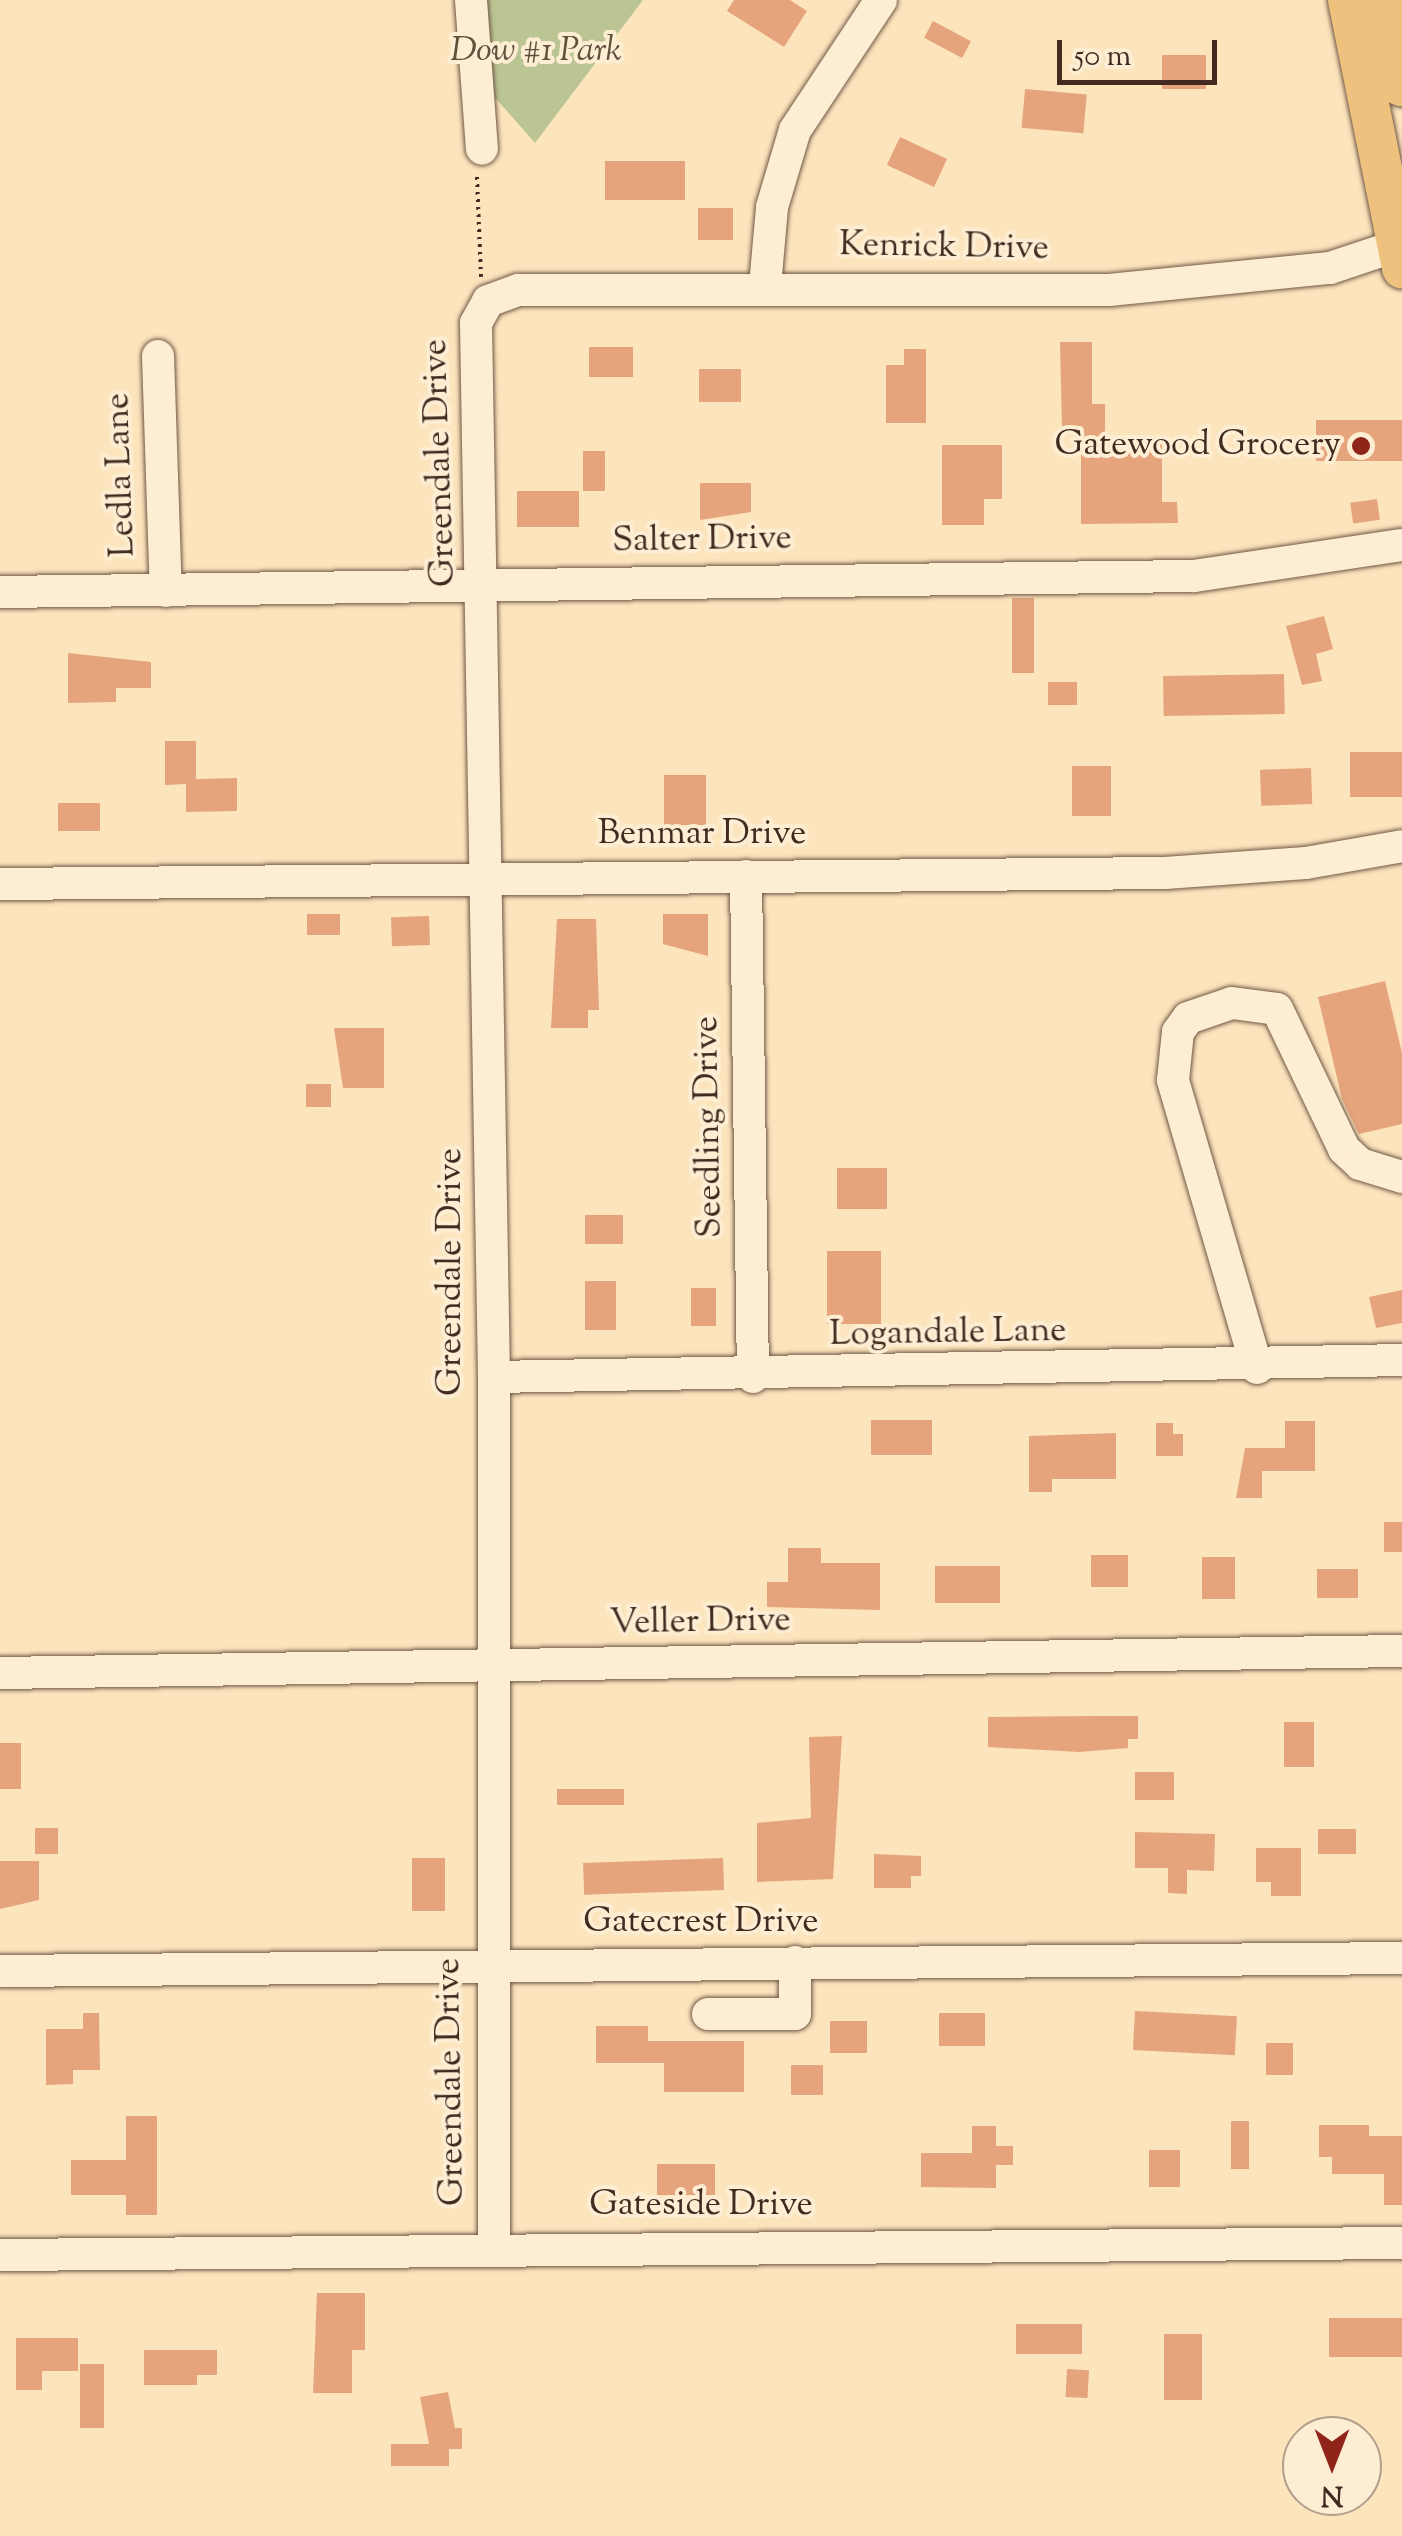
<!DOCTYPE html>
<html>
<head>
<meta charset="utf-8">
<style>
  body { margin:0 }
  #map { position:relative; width:1402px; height:2536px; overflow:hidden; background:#fce4bc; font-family:"Sorts Mill Goudy",serif }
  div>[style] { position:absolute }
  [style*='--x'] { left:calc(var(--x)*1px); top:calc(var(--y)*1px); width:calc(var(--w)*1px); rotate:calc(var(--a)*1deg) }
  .green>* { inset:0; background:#bbc593 }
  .building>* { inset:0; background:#e5a47c; transform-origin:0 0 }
  .path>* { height:4px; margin-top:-2px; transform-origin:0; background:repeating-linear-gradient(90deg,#422a20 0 2.5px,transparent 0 7.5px) }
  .roads { filter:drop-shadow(0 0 2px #705847) drop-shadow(0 0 2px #705847) }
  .minor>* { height:32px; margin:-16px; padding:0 16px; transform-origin:16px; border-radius:16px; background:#fdedd3 }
  .major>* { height:40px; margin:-20px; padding:0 20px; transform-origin:20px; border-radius:20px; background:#eec27e }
  .highway>* { height:48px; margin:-24px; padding:0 24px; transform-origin:24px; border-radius:24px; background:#eec27e }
  .dots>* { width:28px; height:28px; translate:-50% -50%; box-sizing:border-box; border:5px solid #fdedd3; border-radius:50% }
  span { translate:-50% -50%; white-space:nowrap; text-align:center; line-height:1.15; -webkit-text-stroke:8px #fdedd3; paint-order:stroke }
  .park-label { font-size:35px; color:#60513d; font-style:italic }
  .street-label { font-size:35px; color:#422a20 }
  .poi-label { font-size:35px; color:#422a20 }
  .right { translate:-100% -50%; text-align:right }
  .north { position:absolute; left:1282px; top:2416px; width:100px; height:100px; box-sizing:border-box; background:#fdedd3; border:2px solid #b29f8b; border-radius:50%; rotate:180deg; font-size:28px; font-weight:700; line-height:40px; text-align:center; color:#422a20 }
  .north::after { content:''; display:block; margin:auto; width:35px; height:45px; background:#8f2418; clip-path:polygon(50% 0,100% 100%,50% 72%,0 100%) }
  .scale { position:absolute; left:1057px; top:40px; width:160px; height:45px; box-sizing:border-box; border:5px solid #422a20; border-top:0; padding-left:12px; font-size:30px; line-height:35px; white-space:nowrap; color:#422a20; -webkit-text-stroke:8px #fdedd3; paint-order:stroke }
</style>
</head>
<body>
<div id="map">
  <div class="green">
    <i style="clip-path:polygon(482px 0,643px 0,535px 143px,484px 85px)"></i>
  </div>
  <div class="building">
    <i style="clip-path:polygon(734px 0,790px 0,807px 11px,784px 47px,727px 11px)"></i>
    <i style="left:933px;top:21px;width:43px;height:19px;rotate:28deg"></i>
    <i style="left:1162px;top:55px;width:44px;height:34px"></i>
    <i style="left:1025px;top:89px;width:62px;height:39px;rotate:5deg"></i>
    <i style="left:900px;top:137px;width:52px;height:31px;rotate:25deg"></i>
    <i style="left:605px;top:161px;width:80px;height:39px"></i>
    <i style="left:698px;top:208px;width:35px;height:32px"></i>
    <i style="clip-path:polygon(1060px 342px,1092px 342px,1092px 404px,1105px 404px,1105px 441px,1162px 440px,1162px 502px,1177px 502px,1178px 523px,1081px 524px,1081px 428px,1062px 428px)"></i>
    <i style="left:589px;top:347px;width:44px;height:30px"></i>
    <i style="clip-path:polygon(904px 349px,926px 349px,926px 423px,886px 423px,886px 365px,904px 365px)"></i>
    <i style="left:699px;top:369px;width:42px;height:33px"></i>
    <i style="left:1402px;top:420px;width:41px;height:86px;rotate:90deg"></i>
    <i style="clip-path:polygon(942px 445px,1002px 445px,1002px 499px,984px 499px,984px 525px,942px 525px)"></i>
    <i style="left:583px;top:451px;width:22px;height:40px"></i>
    <i style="clip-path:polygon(700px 483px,751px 483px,751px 512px,700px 520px)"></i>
    <i style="left:517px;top:491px;width:62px;height:36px"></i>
    <i style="left:1377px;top:499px;width:21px;height:27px;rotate:82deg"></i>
    <i style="left:1012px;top:598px;width:22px;height:75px"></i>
    <i style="clip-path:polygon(1324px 616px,1333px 649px,1316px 654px,1322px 681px,1302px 685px,1286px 626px)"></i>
    <i style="clip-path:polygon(68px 653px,151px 662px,151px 688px,116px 688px,116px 702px,68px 703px)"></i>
    <i style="left:1284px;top:674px;width:40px;height:121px;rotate:89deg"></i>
    <i style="left:1048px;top:682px;width:29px;height:23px"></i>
    <i style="clip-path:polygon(165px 741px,196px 741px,196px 779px,237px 778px,237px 811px,186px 812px,186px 784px,165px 785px)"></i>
    <i style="left:1402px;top:752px;width:45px;height:52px;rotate:90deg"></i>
    <i style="left:1072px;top:766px;width:39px;height:50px"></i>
    <i style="left:1311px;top:768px;width:36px;height:51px;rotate:88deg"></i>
    <i style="left:664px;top:775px;width:42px;height:50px"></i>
    <i style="left:100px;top:803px;width:28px;height:42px;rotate:90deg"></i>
    <i style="left:307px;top:914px;width:33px;height:21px"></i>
    <i style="clip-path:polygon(663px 914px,708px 914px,708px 956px,663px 944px)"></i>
    <i style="left:429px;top:916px;width:29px;height:38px;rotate:88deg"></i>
    <i style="clip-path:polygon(557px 919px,596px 919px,599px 1010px,588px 1010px,588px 1028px,551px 1028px)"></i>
    <i style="clip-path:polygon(1385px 981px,1402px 1053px,1402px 1124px,1359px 1134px,1342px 1099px,1318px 997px)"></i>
    <i style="clip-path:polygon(334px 1028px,384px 1028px,384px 1088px,343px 1088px)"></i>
    <i style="left:306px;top:1084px;width:25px;height:23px"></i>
    <i style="left:837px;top:1168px;width:50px;height:41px"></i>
    <i style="left:585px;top:1215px;width:38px;height:29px"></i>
    <i style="left:827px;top:1251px;width:54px;height:73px"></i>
    <i style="left:585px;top:1281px;width:31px;height:49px"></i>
    <i style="left:691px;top:1288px;width:25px;height:38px"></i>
    <i style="clip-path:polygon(1402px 1290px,1402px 1323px,1376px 1328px,1369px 1297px)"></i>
    <i style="left:871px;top:1420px;width:61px;height:35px"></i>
    <i style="clip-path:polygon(1285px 1421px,1315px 1421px,1315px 1471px,1262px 1471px,1262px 1498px,1236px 1498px,1245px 1448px,1285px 1448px)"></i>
    <i style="clip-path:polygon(1156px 1423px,1173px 1423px,1173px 1434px,1183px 1434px,1183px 1456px,1156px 1456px)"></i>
    <i style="clip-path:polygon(1116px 1433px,1116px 1479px,1052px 1479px,1052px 1492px,1029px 1492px,1029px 1436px)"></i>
    <i style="left:1384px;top:1522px;width:18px;height:30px"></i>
    <i style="clip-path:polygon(788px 1548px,821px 1548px,821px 1563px,880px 1563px,880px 1610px,767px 1607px,767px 1582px,788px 1582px)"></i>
    <i style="left:1091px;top:1555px;width:37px;height:32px"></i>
    <i style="left:1202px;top:1557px;width:33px;height:42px"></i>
    <i style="left:935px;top:1566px;width:65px;height:37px"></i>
    <i style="left:1317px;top:1569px;width:41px;height:29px"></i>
    <i style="clip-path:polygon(1095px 1716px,1138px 1716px,1138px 1739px,1128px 1739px,1128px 1748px,1079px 1752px,988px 1747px,988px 1717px)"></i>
    <i style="left:1284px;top:1722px;width:30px;height:45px"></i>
    <i style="clip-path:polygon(842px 1736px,833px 1879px,757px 1882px,757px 1823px,811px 1818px,809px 1737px)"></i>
    <i style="left:0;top:1743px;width:21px;height:46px"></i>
    <i style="left:1135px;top:1772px;width:39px;height:28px"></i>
    <i style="left:557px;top:1789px;width:67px;height:16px"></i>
    <i style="left:35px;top:1828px;width:23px;height:26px"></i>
    <i style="left:1318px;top:1829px;width:38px;height:25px"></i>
    <i style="clip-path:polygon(1135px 1832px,1215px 1834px,1214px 1871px,1187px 1870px,1187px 1894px,1168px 1893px,1168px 1868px,1135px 1868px)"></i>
    <i style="clip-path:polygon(1256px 1848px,1301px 1848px,1301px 1896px,1271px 1896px,1271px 1882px,1256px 1882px)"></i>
    <i style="clip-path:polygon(874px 1854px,921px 1856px,921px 1876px,911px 1876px,911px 1888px,874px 1888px)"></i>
    <i style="left:412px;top:1858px;width:33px;height:53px"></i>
    <i style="left:723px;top:1858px;width:32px;height:140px;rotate:88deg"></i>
    <i style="clip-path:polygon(0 1861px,39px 1861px,39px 1900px,0 1909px)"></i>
    <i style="left:1135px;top:2011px;width:102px;height:39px;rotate:3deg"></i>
    <i style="clip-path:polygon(83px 2013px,99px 2013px,100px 2070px,73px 2070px,73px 2084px,46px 2085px,46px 2029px,83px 2029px)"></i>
    <i style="left:939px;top:2013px;width:46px;height:33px"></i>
    <i style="left:830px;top:2021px;width:37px;height:32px"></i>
    <i style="clip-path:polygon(596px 2026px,648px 2026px,648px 2041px,744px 2041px,744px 2092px,664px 2092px,664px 2063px,596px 2063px)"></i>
    <i style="left:1266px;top:2043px;width:27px;height:32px"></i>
    <i style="left:791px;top:2065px;width:32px;height:30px"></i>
    <i style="clip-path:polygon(126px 2116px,157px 2116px,157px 2215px,126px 2215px,126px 2195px,71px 2195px,71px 2160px,126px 2160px)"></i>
    <i style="left:1231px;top:2121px;width:18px;height:48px"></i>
    <i style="clip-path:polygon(1319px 2125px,1369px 2125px,1369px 2136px,1402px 2136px,1402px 2205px,1384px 2205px,1384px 2174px,1332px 2174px,1332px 2157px,1319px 2157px)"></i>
    <i style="clip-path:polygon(972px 2126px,996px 2126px,996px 2146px,1013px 2146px,1013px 2165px,996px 2165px,996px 2188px,921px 2187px,921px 2153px,972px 2153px)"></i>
    <i style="left:1149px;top:2150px;width:31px;height:37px"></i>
    <i style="left:657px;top:2164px;width:58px;height:31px"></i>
    <i style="clip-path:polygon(317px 2293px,365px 2293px,365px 2350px,352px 2350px,352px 2393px,313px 2393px)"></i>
    <i style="left:1329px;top:2318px;width:73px;height:39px"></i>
    <i style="left:1016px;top:2324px;width:66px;height:30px"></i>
    <i style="left:1164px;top:2334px;width:38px;height:66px"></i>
    <i style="clip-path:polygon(16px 2338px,78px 2338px,78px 2371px,42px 2371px,42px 2390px,16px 2390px)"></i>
    <i style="clip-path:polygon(144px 2350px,217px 2350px,217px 2375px,197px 2375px,197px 2385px,144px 2385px)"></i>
    <i style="left:80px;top:2364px;width:24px;height:64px"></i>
    <i style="left:1067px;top:2369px;width:22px;height:28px;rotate:3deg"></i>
    <i style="clip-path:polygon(448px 2392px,455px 2428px,462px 2428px,462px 2449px,449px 2449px,449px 2466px,391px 2466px,391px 2444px,429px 2444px,420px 2397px)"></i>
  </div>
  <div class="path">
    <i style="--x:477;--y:177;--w:100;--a:87.7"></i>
  </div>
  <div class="roads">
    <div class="minor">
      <i style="--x:471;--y:0;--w:149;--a:85.8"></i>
      <i style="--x:765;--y:286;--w:79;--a:-84.9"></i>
      <i style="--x:772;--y:207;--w:80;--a:-73.4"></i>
      <i style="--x:795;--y:130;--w:156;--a:-56.5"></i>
      <i style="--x:158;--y:356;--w:235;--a:88.1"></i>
      <i style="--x:0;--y:592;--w:1194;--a:-0.77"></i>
      <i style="--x:1194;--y:576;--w:210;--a:-8.5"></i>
      <i style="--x:746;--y:876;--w:501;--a:89.2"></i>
      <i style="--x:0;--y:884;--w:1165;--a:-0.54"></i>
      <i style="--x:1165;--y:873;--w:141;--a:-4.1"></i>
      <i style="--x:1306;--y:863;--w:97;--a:-10"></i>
      <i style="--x:1257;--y:1368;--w:300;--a:-106.3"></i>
      <i style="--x:1173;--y:1080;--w:48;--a:-84.1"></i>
      <i style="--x:1178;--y:1032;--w:17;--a:-54"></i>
      <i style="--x:1188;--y:1018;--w:46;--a:-18.8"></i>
      <i style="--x:1232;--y:1003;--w:45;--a:7.6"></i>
      <i style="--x:1277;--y:1009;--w:155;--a:64.4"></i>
      <i style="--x:1344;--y:1149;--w:22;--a:43"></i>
      <i style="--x:1360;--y:1164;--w:44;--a:17.2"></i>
      <i style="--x:494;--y:1377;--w:908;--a:-1.07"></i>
      <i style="--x:0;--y:1673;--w:1402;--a:-0.9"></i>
      <i style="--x:0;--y:1971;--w:1402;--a:-0.53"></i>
      <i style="--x:708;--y:2014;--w:87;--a:0"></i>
      <i style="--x:795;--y:2014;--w:52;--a:-90"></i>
      <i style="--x:494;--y:2247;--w:870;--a:-90"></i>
      <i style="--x:494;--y:1377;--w:1054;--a:-90.98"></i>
      <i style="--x:476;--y:323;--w:25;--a:-61"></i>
      <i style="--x:488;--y:301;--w:32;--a:-20"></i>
      <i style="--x:518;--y:290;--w:591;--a:0"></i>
      <i style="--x:1109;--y:290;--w:222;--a:-5.7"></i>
      <i style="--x:1330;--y:268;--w:70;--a:-18.4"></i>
      <i style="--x:0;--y:2255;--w:1402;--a:-0.49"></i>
    </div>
    <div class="major">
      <i style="--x:1348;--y:0;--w:274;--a:78.6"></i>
    </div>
    <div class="highway">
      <i style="--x:1385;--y:0;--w:84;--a:78.3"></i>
    </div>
  </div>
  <div class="dots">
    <i style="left:1361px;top:446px;background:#8f2418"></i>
  </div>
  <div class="park-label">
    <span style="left:536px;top:52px">Dow #1 Park</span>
  </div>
  <div class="street-label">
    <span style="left:944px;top:248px;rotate:1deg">Kenrick Drive</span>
    <span style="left:441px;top:463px;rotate:-92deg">Greendale Drive</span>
    <span style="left:122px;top:475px;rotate:-92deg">Ledla Lane</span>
    <span style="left:702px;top:541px;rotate:-1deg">Salter Drive</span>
    <span style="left:702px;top:835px">Benmar Drive</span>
    <span style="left:710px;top:1127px;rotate:-91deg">Seedling Drive</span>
    <span style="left:452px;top:1272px;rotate:-90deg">Greendale Drive</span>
    <span style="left:948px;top:1334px;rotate:-1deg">Logandale Lane</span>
    <span style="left:700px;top:1623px;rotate:-1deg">Veller Drive</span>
    <span style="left:701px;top:1923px">Gatecrest Drive</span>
    <span style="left:452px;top:2082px;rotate:-91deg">Greendale Drive</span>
    <span style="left:701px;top:2206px">Gateside Drive</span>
  </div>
  <div class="poi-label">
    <span class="right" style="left:1341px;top:446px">Gatewood Grocery</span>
  </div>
  <div class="north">N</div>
  <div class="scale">50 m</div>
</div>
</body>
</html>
